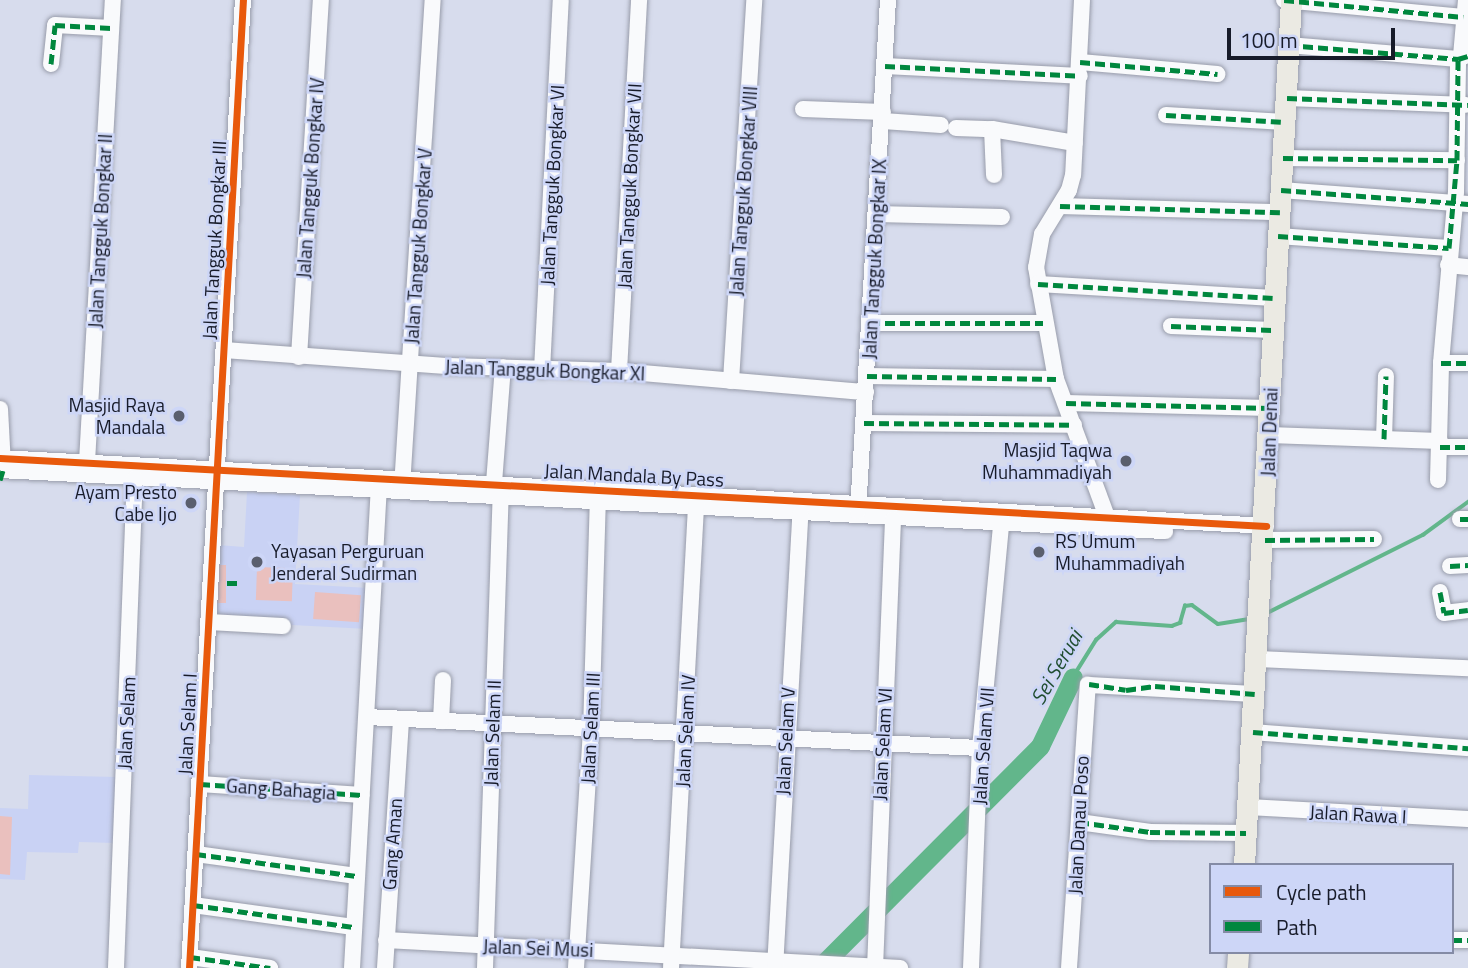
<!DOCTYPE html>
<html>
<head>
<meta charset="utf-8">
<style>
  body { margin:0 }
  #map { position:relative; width:1468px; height:968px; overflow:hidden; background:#d7dced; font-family:"Titillium Web",sans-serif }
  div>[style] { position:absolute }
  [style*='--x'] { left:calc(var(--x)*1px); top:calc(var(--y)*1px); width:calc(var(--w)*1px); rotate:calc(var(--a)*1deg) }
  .built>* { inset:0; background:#c9d2f4 }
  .green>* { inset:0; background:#eac0be; transform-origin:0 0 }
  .stream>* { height:3.5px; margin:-1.75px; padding:0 1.75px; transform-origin:1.75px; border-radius:1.75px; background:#62b68b }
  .river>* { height:19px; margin:-9.5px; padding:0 9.5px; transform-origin:9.5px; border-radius:9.5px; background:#62b68b }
  .roads { filter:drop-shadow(0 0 2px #989caa) drop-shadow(0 0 2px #989caa) }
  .minor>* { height:16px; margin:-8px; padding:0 8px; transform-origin:8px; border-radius:8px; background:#f9fafc }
  .major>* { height:21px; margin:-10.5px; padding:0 10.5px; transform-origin:10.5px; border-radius:10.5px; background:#ebeae3 }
  .quiet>* { height:5px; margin-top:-2.5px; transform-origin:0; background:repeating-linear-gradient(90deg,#00873e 0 10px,transparent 0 15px) }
  .cycleway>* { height:7px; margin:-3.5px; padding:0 3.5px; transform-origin:3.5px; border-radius:3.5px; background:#e8590c }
  .dots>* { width:19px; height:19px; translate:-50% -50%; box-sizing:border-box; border:4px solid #cdd6f7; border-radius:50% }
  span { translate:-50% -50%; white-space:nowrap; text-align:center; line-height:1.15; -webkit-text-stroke:5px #cdd6f7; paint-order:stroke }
  .street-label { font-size:19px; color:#171b29 }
  .poi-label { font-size:19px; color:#171b29 }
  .right { translate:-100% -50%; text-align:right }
  .left { translate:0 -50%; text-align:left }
  .water-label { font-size:21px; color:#214e31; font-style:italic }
  .legend { position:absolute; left:1209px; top:863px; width:245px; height:91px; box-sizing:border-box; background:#cdd6f7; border:2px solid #848ba5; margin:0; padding:9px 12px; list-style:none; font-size:21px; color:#171b29 }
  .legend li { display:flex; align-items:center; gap:14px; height:35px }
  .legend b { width:35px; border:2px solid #848ba5 }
  .scale { position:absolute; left:1227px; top:28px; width:168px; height:32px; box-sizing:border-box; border:4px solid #171b29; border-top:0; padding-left:9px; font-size:21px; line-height:24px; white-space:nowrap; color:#171b29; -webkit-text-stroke:5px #cdd6f7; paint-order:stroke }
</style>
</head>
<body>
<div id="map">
  <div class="built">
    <i style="clip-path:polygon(247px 492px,300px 495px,295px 584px,370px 588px,368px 629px,214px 621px,218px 545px,244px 547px)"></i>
    <i style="clip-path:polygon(29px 775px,117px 777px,116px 843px,79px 842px,78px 853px,27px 852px,25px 880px,0 879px,0 808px,28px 809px)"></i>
  </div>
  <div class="green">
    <i style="left:217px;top:565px;width:9px;height:38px"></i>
    <i style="left:257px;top:567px;width:36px;height:33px;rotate:2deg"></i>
    <i style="left:315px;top:592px;width:46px;height:27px;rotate:4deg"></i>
    <i style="clip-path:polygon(0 816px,12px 817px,10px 875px,0 874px)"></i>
  </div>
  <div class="stream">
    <i style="--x:1265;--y:614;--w:177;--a:-26.6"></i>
    <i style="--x:1423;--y:535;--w:56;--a:-36.3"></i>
    <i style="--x:1073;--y:677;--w:44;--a:-58.1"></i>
    <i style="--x:1096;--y:640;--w:27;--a:-42"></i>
    <i style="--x:1116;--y:622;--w:56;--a:4.1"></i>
    <i style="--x:1172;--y:626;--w:9;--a:-21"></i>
    <i style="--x:1180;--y:623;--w:18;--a:-74"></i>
    <i style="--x:1185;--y:606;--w:7;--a:-8"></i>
    <i style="--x:1192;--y:605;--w:32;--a:36"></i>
    <i style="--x:1218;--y:624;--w:33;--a:-9"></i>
  </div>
  <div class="river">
    <i style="--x:819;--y:968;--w:313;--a:-45.1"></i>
    <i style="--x:1040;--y:746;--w:76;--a:-64.4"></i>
  </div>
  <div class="roads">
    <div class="minor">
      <i style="--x:1082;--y:0;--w:175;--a:92.9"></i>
      <i style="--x:1073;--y:175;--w:16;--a:105"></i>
      <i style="--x:1069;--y:190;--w:52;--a:121.5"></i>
      <i style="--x:1042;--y:234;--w:34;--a:100"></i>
      <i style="--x:1036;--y:267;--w:114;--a:79.9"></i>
      <i style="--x:1056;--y:379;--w:147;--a:69.7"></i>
      <i style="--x:1284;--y:0;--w:180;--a:5.4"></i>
      <i style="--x:1288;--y:45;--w:171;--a:4.7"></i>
      <i style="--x:1458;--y:59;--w:8;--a:-23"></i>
      <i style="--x:1461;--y:56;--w:56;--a:-84.9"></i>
      <i style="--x:1080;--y:62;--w:138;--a:5"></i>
      <i style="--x:51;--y:64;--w:39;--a:-84"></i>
      <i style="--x:55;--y:25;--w:56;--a:3.1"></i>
      <i style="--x:885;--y:66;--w:195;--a:2.9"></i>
      <i style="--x:1287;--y:98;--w:179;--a:2.2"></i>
      <i style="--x:803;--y:109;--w:80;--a:2.1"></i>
      <i style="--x:1166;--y:115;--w:119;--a:3.4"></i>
      <i style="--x:883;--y:121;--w:58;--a:3.9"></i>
      <i style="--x:956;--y:128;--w:36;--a:2"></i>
      <i style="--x:992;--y:129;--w:84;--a:9.6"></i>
      <i style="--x:992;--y:129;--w:46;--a:87.5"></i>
      <i style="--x:1283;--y:158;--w:174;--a:0.7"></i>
      <i style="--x:1281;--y:190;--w:188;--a:4.3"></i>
      <i style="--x:1060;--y:206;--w:220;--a:1.6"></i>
      <i style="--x:876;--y:214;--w:126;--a:1.4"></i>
      <i style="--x:1278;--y:236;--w:171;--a:4"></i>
      <i style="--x:1448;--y:265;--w:20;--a:6"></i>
      <i style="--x:1038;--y:284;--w:236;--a:3.4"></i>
      <i style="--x:870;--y:323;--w:173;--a:0"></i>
      <i style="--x:1171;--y:326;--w:101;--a:2.3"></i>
      <i style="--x:224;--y:350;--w:226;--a:4.1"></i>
      <i style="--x:449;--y:366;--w:170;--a:1.7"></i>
      <i style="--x:619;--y:371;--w:248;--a:4.9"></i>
      <i style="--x:299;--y:357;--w:358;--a:-86.5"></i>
      <i style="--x:1441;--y:363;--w:27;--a:0"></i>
      <i style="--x:542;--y:370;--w:370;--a:-87.1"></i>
      <i style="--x:619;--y:371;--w:372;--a:-86.9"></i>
      <i style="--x:867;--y:376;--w:189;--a:0.9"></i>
      <i style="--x:731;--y:381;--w:382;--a:-86.5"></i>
      <i style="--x:1066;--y:403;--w:204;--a:1.4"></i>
      <i style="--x:0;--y:409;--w:57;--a:87"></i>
      <i style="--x:864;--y:423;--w:210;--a:0.5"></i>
      <i style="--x:1269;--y:435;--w:171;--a:2"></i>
      <i style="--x:1384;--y:439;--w:63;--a:-88.2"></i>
      <i style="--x:1440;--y:447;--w:28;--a:0"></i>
      <i style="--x:0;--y:458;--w:1268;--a:3.07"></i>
      <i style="--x:87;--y:462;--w:463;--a:-86.8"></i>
      <i style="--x:0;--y:470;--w:1167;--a:3"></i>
      <i style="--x:1438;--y:480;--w:117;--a:-88.5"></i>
      <i style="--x:1441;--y:363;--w:172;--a:-85"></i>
      <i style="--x:1456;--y:192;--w:133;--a:-89.1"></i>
      <i style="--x:402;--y:487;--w:488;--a:-86.4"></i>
      <i style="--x:858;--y:511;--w:512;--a:-86.64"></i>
      <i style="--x:1460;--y:519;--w:8;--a:0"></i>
      <i style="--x:1265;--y:540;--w:109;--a:-0.5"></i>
      <i style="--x:1450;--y:566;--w:18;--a:-3"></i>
      <i style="--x:1440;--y:592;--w:21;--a:79"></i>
      <i style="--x:1444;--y:613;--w:24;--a:-7"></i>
      <i style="--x:208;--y:622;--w:75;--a:3.1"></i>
      <i style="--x:1258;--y:659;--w:210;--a:2.5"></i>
      <i style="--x:367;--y:717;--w:614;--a:2.9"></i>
      <i style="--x:441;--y:721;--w:41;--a:-87.2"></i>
      <i style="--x:1253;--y:732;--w:216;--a:4.3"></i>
      <i style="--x:200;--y:784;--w:162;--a:3.9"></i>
      <i style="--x:1248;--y:807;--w:220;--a:3.1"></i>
      <i style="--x:1079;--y:822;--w:72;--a:8"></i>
      <i style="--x:1150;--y:832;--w:96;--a:0.6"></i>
      <i style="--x:196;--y:854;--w:162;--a:7.8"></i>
      <i style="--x:193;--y:905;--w:162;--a:7.8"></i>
      <i style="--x:386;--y:940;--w:515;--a:3.12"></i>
      <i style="--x:1452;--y:940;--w:16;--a:0"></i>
      <i style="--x:190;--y:957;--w:81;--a:7.8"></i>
      <i style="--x:116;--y:968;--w:490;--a:-87.8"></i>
      <i style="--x:189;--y:968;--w:970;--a:-86.81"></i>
      <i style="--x:352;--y:968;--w:478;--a:-86.8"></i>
      <i style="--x:385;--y:968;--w:249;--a:-86.3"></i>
      <i style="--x:485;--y:968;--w:470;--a:-88.1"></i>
      <i style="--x:501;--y:498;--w:17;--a:-115"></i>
      <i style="--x:494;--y:483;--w:116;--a:-85.6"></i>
      <i style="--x:576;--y:968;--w:237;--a:-86.4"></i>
      <i style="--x:591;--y:731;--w:240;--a:-88.3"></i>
      <i style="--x:671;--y:968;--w:468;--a:-86.9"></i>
      <i style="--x:775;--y:968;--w:455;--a:-86.8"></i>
      <i style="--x:875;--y:968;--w:449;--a:-87.7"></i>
      <i style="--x:971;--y:968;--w:220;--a:-87.7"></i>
      <i style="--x:980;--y:748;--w:224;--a:-84.6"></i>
      <i style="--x:1069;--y:968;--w:284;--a:-86.2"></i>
      <i style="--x:1088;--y:685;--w:167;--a:3.1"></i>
    </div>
    <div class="major">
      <i style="--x:1244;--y:865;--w:866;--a:-86.89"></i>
      <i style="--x:1237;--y:968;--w:16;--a:-86"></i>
    </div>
  </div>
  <div class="quiet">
    <i style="--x:1284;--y:0;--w:180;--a:5.4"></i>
    <i style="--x:1288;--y:45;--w:171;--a:4.7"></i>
    <i style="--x:1458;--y:59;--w:10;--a:-17"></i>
    <i style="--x:1080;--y:62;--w:138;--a:5"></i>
    <i style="--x:51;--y:64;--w:39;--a:-84"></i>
    <i style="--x:55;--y:25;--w:56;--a:3.1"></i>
    <i style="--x:885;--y:66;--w:195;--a:2.9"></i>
    <i style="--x:1287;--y:98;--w:181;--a:2.2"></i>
    <i style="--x:1166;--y:115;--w:119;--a:3.4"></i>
    <i style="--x:1283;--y:158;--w:174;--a:0.7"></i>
    <i style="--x:1281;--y:190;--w:188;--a:4.3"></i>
    <i style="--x:1060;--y:206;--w:220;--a:1.6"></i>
    <i style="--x:1278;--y:236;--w:171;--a:4"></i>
    <i style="--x:1449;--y:248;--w:88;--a:-84.8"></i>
    <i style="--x:1457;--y:160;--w:101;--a:-89.4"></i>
    <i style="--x:1038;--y:284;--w:236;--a:3.4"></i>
    <i style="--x:870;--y:323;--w:173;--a:0"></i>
    <i style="--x:1171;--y:326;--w:101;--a:2.3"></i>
    <i style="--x:1441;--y:363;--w:27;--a:0"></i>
    <i style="--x:867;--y:376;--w:189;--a:0.9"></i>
    <i style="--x:1066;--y:403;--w:204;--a:1.4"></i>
    <i style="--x:864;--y:423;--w:210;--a:0.5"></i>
    <i style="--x:1384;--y:439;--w:63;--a:-88.2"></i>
    <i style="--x:1440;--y:447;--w:28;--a:0"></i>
    <i style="--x:0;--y:480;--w:10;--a:-73"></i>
    <i style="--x:1460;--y:519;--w:8;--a:0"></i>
    <i style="--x:1265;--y:540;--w:109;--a:-0.5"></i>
    <i style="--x:1450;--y:566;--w:18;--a:-3"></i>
    <i style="--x:227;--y:583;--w:11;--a:0"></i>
    <i style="--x:1440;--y:592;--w:21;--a:79"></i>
    <i style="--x:1444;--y:613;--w:24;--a:-7"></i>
    <i style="--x:1089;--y:684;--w:37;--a:9"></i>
    <i style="--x:1126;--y:690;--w:29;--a:-8"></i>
    <i style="--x:1155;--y:686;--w:100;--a:4.6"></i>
    <i style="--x:1253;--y:732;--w:216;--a:4.3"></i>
    <i style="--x:200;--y:784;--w:162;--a:3.9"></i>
    <i style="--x:1079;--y:822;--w:72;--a:8"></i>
    <i style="--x:1150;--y:832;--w:96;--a:0.6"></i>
    <i style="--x:196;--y:854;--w:162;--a:7.8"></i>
    <i style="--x:193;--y:905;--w:162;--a:7.8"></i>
    <i style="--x:1452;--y:940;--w:16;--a:0"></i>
    <i style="--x:190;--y:957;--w:81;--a:7.8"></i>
  </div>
  <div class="cycleway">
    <i style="--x:0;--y:458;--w:1268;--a:3.07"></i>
    <i style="--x:189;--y:968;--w:970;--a:-86.81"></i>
  </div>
  <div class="dots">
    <i style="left:179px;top:416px;background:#5a5f6e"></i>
    <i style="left:1126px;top:461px;background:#5a5f6e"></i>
    <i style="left:191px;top:503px;background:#5a5f6e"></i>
    <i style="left:1039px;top:552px;background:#5a5f6e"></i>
    <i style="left:257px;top:562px;background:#5a5f6e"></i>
  </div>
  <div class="street-label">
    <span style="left:310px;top:178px;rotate:-86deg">Jalan Tangguk Bongkar IV</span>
    <span style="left:552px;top:185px;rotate:-87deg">Jalan Tangguk Bongkar VI</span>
    <span style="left:629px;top:186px;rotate:-87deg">Jalan Tangguk Bongkar VII</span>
    <span style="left:743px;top:191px;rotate:-86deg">Jalan Tangguk Bongkar VIII</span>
    <span style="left:100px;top:231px;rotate:-87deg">Jalan Tangguk Bongkar II</span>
    <span style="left:214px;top:240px;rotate:-87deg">Jalan Tangguk Bongkar III</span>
    <span style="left:418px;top:246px;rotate:-86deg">Jalan Tangguk Bongkar V</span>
    <span style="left:874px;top:259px;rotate:-87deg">Jalan Tangguk Bongkar IX</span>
    <span style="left:545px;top:370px;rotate:2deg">Jalan Tangguk Bongkar XI</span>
    <span style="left:1269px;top:432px;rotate:-88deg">Jalan Denai</span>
    <span style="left:634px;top:475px;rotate:3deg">Jalan Mandala By Pass</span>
    <span style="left:126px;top:723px;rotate:-87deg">Jalan Selam</span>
    <span style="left:187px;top:724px;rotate:-87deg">Jalan Selam I</span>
    <span style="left:590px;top:728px;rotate:-87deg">Jalan Selam III</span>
    <span style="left:685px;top:731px;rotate:-87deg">Jalan Selam IV</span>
    <span style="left:492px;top:733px;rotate:-88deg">Jalan Selam II</span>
    <span style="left:785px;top:741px;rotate:-87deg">Jalan Selam V</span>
    <span style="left:882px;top:744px;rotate:-87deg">Jalan Selam VI</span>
    <span style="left:983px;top:746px;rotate:-86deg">Jalan Selam VII</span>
    <span style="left:281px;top:789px;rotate:4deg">Gang Bahagia</span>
    <span style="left:1358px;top:814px;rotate:3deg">Jalan Rawa I</span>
    <span style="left:1078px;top:825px;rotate:-87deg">Jalan Danau Poso</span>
    <span style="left:392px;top:844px;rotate:-86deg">Gang Aman</span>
    <span style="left:538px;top:948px;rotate:2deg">Jalan Sei Musi</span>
  </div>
  <div class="poi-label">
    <span class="right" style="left:165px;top:416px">Masjid Raya<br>Mandala</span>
    <span class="right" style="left:1112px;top:461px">Masjid Taqwa<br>Muhammadiyah</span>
    <span class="right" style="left:177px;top:503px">Ayam Presto<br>Cabe Ijo</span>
    <span class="left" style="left:1055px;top:552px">RS Umum<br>Muhammadiyah</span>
    <span class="left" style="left:271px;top:562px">Yayasan Perguruan<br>Jenderal Sudirman</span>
  </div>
  <div class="water-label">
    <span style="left:1056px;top:667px;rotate:-60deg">Sei Seruai</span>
  </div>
  <ul class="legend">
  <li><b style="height:9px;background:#e8590c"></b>Cycle path</li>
  <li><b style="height:9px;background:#00873e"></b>Path</li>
  </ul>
  <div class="scale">100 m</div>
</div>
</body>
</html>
